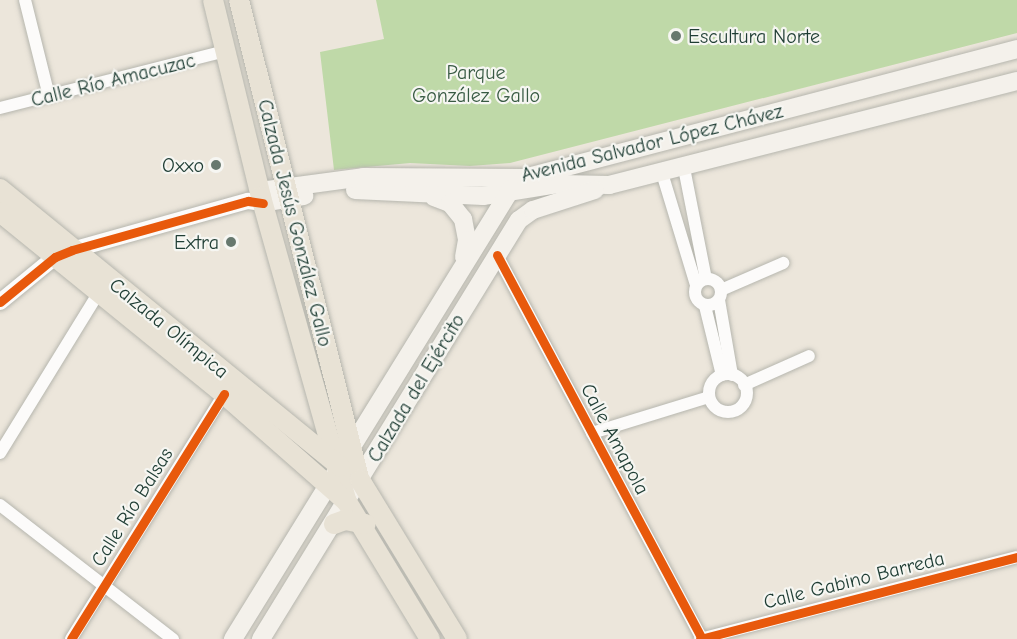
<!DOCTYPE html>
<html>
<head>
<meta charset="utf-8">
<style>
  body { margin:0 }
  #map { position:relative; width:1017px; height:639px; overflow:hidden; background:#ece6db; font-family:"Comic Neue",sans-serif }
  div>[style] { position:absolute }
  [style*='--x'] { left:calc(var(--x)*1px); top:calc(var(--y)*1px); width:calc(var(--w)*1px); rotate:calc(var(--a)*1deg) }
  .green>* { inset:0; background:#bfd9a8 }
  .roads { filter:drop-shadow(0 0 2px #b6b6ae) drop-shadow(0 0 2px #b6b6ae) }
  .minor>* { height:12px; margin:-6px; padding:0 6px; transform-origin:6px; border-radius:6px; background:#fcfbfa }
  .minor>.ring { margin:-6px; padding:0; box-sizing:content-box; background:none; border:12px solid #fcfbfa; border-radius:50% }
  .tertiary>* { height:16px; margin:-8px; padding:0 8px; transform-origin:8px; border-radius:8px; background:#fcfbfa }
  .secondary>* { height:18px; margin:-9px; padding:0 9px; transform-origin:9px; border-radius:9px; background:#f4f1eb }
  .primary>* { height:20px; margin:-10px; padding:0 10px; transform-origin:10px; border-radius:10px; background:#e8e2d5 }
  .cycleway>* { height:9px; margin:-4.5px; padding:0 4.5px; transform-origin:4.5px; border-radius:4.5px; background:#e8590c }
  .dots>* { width:16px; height:16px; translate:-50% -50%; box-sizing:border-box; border:3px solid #f6f6f2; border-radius:50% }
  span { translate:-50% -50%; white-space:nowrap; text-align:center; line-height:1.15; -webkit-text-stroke:4.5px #f6f6f2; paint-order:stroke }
  .poi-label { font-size:20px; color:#1f3d34 }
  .left { translate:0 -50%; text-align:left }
  .right { translate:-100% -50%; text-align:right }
  .park-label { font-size:20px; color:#385a43 }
  .street-label { font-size:20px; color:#1f3d34 }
</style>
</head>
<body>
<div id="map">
  <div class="green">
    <i style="clip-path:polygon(376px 0,1017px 0,1017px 33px,510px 163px,470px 166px,410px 163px,334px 170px,320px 52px,384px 39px)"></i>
  </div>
  <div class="roads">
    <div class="minor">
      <i style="--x:25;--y:0;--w:99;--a:76"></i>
      <i style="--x:0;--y:108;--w:233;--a:-14.2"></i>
      <i style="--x:684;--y:168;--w:113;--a:78.8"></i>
      <i style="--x:662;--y:173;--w:117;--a:73.1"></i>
      <i style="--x:497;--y:255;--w:435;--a:61.9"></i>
      <i class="ring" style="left:695px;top:279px;width:14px;height:14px"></i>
      <i style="--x:721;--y:290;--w:68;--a:-23.5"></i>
      <i style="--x:719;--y:300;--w:76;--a:80.2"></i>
      <i style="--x:705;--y:306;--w:71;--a:76.2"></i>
      <i class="ring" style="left:709px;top:374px;width:26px;height:26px"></i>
      <i style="--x:744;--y:385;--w:71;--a:-24"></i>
      <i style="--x:592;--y:433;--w:122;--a:-17.1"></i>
      <i style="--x:0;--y:453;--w:189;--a:-58.4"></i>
      <i style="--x:0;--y:505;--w:219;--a:37.8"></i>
      <i style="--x:71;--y:639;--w:289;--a:-58"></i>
      <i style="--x:700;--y:639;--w:327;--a:-14.5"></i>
    </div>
    <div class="tertiary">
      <i style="--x:0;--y:302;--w:71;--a:-39.3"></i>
      <i style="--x:55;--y:257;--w:18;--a:-22"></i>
      <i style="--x:72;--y:250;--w:183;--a:-15.6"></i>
      <i style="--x:248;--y:201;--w:15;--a:8"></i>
    </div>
    <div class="secondary">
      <i style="--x:355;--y:190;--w:128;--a:2.7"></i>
      <i style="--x:483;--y:196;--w:77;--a:-9"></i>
      <i style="--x:559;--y:184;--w:50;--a:1.1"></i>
      <i style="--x:609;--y:185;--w:421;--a:-14.3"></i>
      <i style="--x:260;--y:191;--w:104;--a:-7.7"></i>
      <i style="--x:363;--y:177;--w:161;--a:0.4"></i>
      <i style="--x:524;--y:178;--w:510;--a:-14.66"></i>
      <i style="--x:434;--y:197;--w:17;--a:21"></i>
      <i style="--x:450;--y:203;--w:21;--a:51"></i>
      <i style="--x:463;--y:219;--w:21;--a:79"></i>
      <i style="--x:467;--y:240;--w:17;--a:100"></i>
      <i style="--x:263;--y:203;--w:42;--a:-9.7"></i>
      <i style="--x:233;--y:639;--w:529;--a:-58.29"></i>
      <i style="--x:261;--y:639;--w:492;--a:-58.4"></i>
      <i style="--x:519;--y:220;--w:17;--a:-36"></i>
      <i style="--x:533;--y:210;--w:65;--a:-17.9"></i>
    </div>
    <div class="primary">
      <i style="--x:213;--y:0;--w:203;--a:76.3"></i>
      <i style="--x:261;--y:197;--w:317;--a:74.3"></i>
      <i style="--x:347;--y:502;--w:160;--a:58.8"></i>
      <i style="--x:239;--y:0;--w:495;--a:75.9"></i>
      <i style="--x:360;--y:480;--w:186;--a:58.6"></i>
      <i style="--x:0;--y:189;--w:439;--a:39.2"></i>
      <i style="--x:0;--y:212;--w:289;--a:39.1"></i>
      <i style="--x:224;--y:394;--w:164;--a:41.3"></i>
      <i style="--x:334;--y:524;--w:12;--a:-20"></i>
      <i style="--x:345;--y:520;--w:21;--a:11"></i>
    </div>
  </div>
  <div class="cycleway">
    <i style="--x:497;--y:255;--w:435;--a:61.9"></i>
    <i style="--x:0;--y:302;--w:71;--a:-39.3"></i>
    <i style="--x:55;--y:257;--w:18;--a:-22"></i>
    <i style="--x:72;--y:250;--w:183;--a:-15.6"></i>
    <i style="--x:248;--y:201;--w:15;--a:8"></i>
    <i style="--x:71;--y:639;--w:289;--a:-58"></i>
    <i style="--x:700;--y:639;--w:327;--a:-14.5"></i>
  </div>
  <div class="dots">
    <i style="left:676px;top:36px;background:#67786e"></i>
    <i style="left:216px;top:165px;background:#67786e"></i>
    <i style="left:231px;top:242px;background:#67786e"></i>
  </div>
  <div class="poi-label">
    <span class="left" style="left:688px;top:36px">Escultura Norte</span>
    <span class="right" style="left:204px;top:165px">Oxxo</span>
    <span class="right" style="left:219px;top:242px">Extra</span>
  </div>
  <div class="park-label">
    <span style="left:476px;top:84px">Parque<br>González Gallo</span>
  </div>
  <div class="street-label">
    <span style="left:113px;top:80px;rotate:-14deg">Calle Río Amacuzac</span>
    <span style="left:652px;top:143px;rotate:-14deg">Avenida Salvador López Chávez</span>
    <span style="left:295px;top:223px;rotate:76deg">Calzada Jesús González Gallo</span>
    <span style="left:169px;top:328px;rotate:39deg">Calzada Olímpica</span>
    <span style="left:416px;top:388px;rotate:-59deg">Calzada del Ejército</span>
    <span style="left:615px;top:439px;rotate:62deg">Calle Amapola</span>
    <span style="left:132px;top:507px;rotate:-58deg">Calle Río Balsas</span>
    <span style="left:854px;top:580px;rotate:-14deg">Calle Gabino Barreda</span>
  </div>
</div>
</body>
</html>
